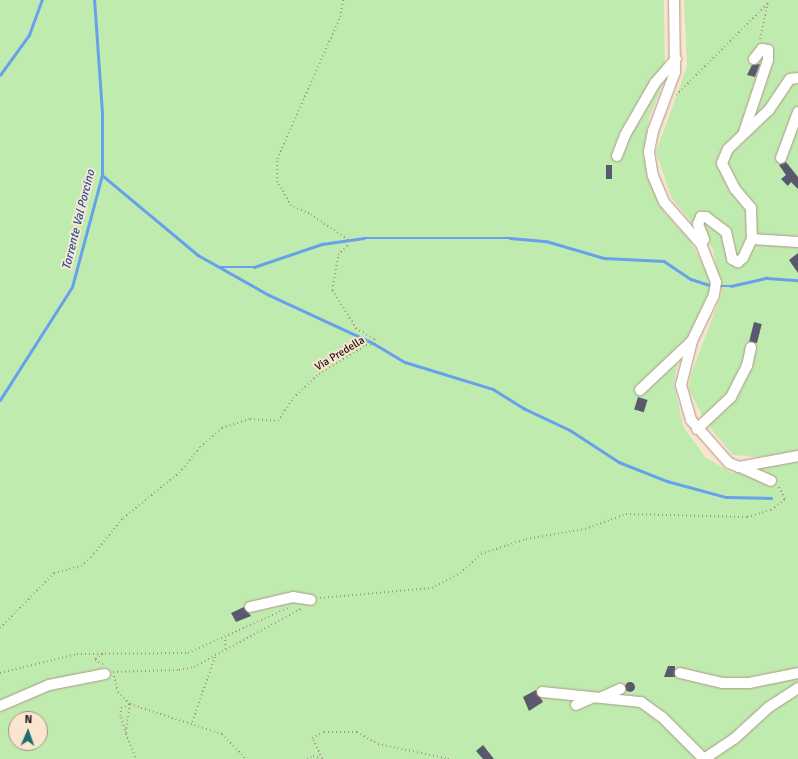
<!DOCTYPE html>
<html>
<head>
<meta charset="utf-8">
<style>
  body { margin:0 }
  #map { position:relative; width:798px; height:759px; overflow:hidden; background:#fae5d1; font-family:Signika,sans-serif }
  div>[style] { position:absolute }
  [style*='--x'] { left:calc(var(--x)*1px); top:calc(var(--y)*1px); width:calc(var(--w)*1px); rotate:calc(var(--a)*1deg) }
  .green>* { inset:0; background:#c0ebaf }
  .stream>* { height:2.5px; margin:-1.25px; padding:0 1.25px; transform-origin:1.25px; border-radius:1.25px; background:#67a1eb }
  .building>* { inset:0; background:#5a586e; transform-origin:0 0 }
  .round { border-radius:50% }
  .path>* { height:1.5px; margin-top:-0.75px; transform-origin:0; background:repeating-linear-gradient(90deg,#a59687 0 1px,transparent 0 4px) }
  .roads { filter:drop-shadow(0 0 1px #ac9886) drop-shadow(0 0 1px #ac9886) }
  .minor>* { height:10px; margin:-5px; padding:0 5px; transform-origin:5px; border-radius:5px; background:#fff }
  span { translate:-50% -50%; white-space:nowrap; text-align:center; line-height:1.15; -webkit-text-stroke:4px #fae5d1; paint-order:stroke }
  .street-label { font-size:11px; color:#1d160f }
  .water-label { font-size:12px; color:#1c5497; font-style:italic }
  .north { position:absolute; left:8px; top:711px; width:40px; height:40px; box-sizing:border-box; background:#fae5d1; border:1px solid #a29283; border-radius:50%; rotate:2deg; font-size:11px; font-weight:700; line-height:16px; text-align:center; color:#1d160f }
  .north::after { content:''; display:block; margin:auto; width:14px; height:18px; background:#206c70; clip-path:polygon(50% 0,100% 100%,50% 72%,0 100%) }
</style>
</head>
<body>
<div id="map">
  <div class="green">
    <i style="clip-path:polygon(evenodd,0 0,664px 0,665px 78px,649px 118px,643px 153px,648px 178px,664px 212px,690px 240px,711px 281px,710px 293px,678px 362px,674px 384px,683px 426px,705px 457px,732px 473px,798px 462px,798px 759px,0 759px,0 0,16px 719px,40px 719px,40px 743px,16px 743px,16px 719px)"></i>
    <i style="clip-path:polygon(684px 0,798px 0,798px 452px,756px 457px,733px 455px,706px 423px,689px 390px,691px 374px,722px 293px,713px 249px,671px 197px,656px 152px,687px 66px)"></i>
  </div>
  <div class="stream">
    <i style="--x:0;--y:75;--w:49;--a:-54.1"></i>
    <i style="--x:29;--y:35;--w:37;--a:-70"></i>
    <i style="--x:102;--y:175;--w:125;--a:39.8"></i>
    <i style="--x:198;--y:255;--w:81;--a:29.4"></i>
    <i style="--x:269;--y:295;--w:115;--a:24.8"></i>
    <i style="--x:373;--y:343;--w:37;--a:31"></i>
    <i style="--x:405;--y:362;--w:92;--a:17.1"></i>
    <i style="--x:493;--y:389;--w:36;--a:32"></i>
    <i style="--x:523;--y:408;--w:52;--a:25.1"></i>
    <i style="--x:570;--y:430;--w:59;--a:33.1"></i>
    <i style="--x:619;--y:462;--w:52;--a:21.6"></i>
    <i style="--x:667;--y:481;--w:61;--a:15.2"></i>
    <i style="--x:726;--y:497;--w:45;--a:1.3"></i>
    <i style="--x:221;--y:267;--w:33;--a:0"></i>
    <i style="--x:254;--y:267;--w:72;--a:-18.7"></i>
    <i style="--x:322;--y:244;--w:42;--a:-8.1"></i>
    <i style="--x:364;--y:238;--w:146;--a:0"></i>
    <i style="--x:510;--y:238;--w:36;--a:5"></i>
    <i style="--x:546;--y:241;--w:60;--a:16.3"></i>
    <i style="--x:604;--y:258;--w:60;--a:2.9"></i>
    <i style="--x:664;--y:261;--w:32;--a:34"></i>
    <i style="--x:691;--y:279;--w:20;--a:18"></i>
    <i style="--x:720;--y:286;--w:11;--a:0"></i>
    <i style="--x:731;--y:286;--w:37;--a:-13"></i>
    <i style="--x:767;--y:278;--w:31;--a:4"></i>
    <i style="--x:0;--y:400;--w:134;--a:-57.5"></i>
    <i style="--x:72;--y:287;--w:116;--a:-75"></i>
    <i style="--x:102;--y:175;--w:62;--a:-90"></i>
    <i style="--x:102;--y:113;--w:113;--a:-94"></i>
  </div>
  <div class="building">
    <i style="clip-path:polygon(760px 64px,755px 77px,747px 75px,752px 65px)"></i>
    <i style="clip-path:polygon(786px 162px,798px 177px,798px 189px,791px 182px,788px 186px,781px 179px,786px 175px,779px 165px)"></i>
    <i style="left:606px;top:165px;width:6px;height:14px"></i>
    <i style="clip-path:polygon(798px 253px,798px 273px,789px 260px)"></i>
    <i style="left:754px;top:322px;width:8px;height:20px;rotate:14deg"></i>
    <i style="left:638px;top:397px;width:10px;height:13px;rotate:17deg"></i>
    <i style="clip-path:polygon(244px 607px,251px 616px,236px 622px,231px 613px)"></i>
    <i style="clip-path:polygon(668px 666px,675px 666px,675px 677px,664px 677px)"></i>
    <i class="round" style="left:625px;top:682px;width:10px;height:10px"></i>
    <i style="clip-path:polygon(536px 690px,543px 702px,529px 711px,523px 697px)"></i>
    <i style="clip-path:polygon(483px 745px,494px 759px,483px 759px,476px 751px)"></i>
  </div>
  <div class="path">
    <i style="--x:676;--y:95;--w:130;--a:-45"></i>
    <i style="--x:768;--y:3;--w:39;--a:102"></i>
    <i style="--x:320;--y:598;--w:112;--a:-5.1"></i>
    <i style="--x:432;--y:588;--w:32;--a:-28"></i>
    <i style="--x:460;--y:573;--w:28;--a:-42"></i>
    <i style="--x:481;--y:554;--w:47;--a:-18.4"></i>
    <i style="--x:526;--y:539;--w:60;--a:-9.6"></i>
    <i style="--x:585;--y:529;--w:44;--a:-20.1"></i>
    <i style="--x:626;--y:514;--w:121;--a:1.4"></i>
    <i style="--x:747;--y:517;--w:25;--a:-16"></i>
    <i style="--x:771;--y:510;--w:18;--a:-38"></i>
    <i style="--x:785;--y:499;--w:15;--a:-118"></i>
    <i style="--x:0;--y:628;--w:77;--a:-45.5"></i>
    <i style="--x:54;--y:573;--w:28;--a:-15"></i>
    <i style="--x:81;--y:566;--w:13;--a:-42"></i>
    <i style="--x:91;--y:557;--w:50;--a:-50.6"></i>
    <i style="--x:123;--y:518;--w:72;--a:-38.8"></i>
    <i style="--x:179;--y:473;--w:33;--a:-51"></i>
    <i style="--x:200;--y:447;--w:29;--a:-41"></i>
    <i style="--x:222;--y:428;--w:29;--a:-18"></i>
    <i style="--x:250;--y:419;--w:28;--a:4"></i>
    <i style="--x:278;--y:421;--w:27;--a:-57"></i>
    <i style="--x:293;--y:398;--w:35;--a:-43"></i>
    <i style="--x:319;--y:374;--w:55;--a:-31.7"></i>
    <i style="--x:366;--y:345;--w:9;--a:-6"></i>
    <i style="--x:375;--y:344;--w:5;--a:-101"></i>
    <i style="--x:374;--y:339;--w:21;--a:-151"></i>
    <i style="--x:356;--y:329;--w:46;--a:-121.6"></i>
    <i style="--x:332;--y:290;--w:36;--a:-80"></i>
    <i style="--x:338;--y:255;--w:13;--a:-45"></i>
    <i style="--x:347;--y:246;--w:6;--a:-81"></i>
    <i style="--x:348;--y:240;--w:47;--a:-146.3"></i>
    <i style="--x:309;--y:214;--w:20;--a:-156"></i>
    <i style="--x:291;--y:206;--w:28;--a:-120"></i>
    <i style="--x:277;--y:182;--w:23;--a:-90"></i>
    <i style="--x:277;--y:159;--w:155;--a:-66.1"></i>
    <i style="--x:340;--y:17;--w:17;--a:-80"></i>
    <i style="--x:225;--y:649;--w:11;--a:-90"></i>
    <i style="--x:103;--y:654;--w:10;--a:143"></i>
    <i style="--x:95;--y:660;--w:10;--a:29"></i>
    <i style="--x:113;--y:672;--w:66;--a:-1.7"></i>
    <i style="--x:179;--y:670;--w:15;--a:-11"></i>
    <i style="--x:194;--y:667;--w:123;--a:-28.6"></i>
    <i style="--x:0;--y:673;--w:79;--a:-13.9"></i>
    <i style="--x:77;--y:654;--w:111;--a:-0.5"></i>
    <i style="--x:188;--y:653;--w:112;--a:-24.3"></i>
    <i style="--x:114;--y:676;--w:16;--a:76"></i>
    <i style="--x:118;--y:692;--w:17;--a:45"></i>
    <i style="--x:130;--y:704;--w:97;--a:18.1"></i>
    <i style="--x:222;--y:734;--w:35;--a:46"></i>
    <i style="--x:192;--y:722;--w:72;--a:-70.6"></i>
    <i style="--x:126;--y:734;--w:19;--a:-108"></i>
    <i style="--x:120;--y:716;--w:8;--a:-83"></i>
    <i style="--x:121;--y:708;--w:10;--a:-24"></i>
    <i style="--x:130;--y:704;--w:30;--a:98"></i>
    <i style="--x:126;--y:734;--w:27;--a:68"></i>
    <i style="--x:307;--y:759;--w:7;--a:-27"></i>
    <i style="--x:313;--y:756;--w:9;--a:18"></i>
    <i style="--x:322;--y:759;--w:23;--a:-115"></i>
    <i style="--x:312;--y:738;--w:13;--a:-27"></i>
    <i style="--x:324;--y:732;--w:33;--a:0"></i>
    <i style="--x:357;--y:732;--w:24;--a:30"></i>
    <i style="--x:378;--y:744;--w:74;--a:11.8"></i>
  </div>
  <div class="roads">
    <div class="minor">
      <i style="--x:674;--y:0;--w:72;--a:89.2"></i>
      <i style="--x:675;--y:72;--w:63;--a:110.4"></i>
      <i style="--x:653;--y:131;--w:21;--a:101"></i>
      <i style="--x:649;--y:152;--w:24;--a:81"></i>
      <i style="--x:653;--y:176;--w:28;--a:67"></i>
      <i style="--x:664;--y:202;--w:56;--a:48.6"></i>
      <i style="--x:701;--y:244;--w:41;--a:68.5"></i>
      <i style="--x:716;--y:282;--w:13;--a:99"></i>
      <i style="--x:714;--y:295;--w:51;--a:115.6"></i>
      <i style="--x:692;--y:341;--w:45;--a:104"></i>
      <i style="--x:681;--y:385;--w:36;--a:74"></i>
      <i style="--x:691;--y:420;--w:57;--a:48.5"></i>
      <i style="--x:729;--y:463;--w:11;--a:22"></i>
      <i style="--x:739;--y:467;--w:60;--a:-10.6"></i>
      <i style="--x:744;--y:132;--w:76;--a:-71.6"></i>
      <i style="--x:768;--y:60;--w:10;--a:-90"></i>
      <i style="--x:768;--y:50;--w:6;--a:-171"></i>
      <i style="--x:762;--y:49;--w:13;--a:129"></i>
      <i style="--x:617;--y:156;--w:22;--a:-69"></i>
      <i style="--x:625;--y:135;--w:60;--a:-60"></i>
      <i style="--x:655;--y:83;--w:32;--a:-49"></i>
      <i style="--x:781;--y:158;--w:49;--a:-69.7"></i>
      <i style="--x:752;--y:239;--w:46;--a:3.7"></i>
      <i style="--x:701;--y:244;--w:6;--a:-59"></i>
      <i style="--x:704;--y:239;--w:16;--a:-112"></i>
      <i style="--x:698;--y:224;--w:8;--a:-67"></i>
      <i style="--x:701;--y:217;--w:5;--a:0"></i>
      <i style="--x:706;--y:217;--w:25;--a:37"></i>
      <i style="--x:726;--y:232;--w:28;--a:77"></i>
      <i style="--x:732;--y:259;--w:7;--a:27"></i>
      <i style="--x:738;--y:262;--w:6;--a:-39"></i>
      <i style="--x:743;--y:258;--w:21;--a:-65"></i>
      <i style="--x:752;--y:239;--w:31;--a:-92"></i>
      <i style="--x:751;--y:208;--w:25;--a:-130"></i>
      <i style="--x:735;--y:189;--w:29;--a:-117"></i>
      <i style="--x:722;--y:163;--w:15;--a:-67"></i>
      <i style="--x:728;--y:149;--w:57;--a:-43.6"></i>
      <i style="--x:769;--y:110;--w:37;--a:-56"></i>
      <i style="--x:790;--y:79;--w:8;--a:-7"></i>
      <i style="--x:640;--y:390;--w:70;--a:-43.3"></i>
      <i style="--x:697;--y:429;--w:47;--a:-43.3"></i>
      <i style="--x:731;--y:397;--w:35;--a:-63"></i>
      <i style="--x:747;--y:366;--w:19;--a:-78"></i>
      <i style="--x:740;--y:467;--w:34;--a:24"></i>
      <i style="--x:250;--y:607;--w:44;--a:-13.1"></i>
      <i style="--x:293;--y:597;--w:18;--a:9"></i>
      <i style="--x:680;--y:673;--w:43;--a:13.4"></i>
      <i style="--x:722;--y:683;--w:27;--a:0"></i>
      <i style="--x:749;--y:683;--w:50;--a:-11.5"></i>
      <i style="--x:542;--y:692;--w:100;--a:5.8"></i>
      <i style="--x:641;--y:702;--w:26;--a:36"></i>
      <i style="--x:662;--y:717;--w:59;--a:45"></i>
      <i style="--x:602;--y:697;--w:20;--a:-24"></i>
      <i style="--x:576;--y:705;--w:17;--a:-24"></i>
      <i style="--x:0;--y:706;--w:53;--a:-23.2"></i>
      <i style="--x:49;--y:685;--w:57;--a:-11.1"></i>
      <i style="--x:704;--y:759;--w:36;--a:-34"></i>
      <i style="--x:734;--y:739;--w:47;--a:-42.4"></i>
      <i style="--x:769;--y:707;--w:35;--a:-33"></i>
    </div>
  </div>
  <div class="street-label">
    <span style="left:340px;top:354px;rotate:-31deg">Via Predella</span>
  </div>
  <div class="water-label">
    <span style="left:79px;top:220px;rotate:-76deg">Torrente Val Porcino</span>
  </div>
  <div class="north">N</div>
</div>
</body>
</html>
